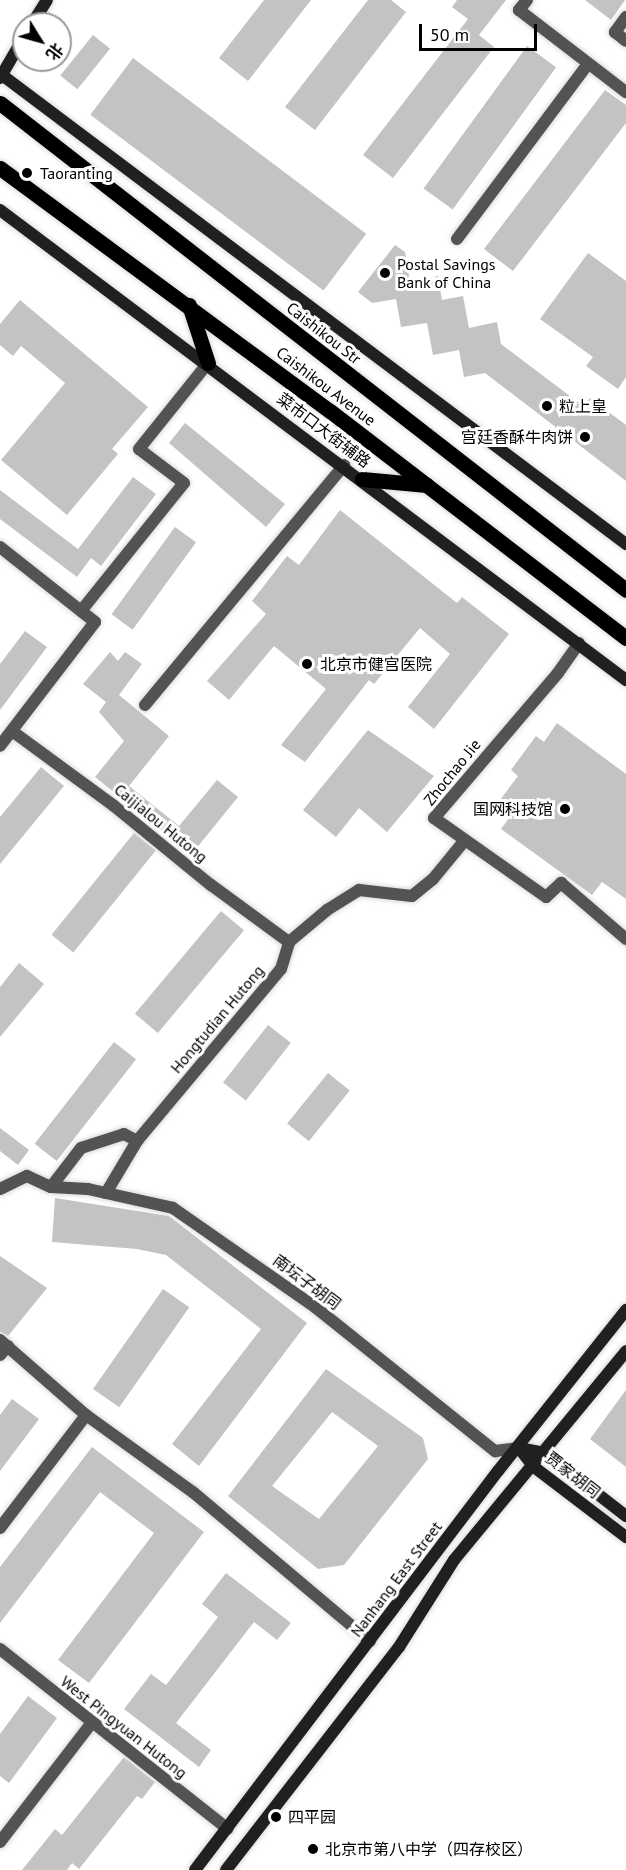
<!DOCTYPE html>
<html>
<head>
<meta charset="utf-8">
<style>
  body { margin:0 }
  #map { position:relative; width:626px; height:1870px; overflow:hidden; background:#fff; font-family:"PT Sans","Noto Sans SC",sans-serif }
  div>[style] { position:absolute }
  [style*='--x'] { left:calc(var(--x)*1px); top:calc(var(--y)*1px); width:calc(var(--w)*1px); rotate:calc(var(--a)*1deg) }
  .building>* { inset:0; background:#c3c3c3; transform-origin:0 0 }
  .roads { filter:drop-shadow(0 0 2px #dbdbdb) drop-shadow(0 0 2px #dbdbdb) }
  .street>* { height:12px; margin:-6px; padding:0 6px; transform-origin:6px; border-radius:6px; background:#535353 }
  .secondary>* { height:12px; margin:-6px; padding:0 6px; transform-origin:6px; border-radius:6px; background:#202020 }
  .primary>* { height:15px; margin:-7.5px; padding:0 7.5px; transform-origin:7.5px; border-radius:7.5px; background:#000 }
  .dots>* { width:16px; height:16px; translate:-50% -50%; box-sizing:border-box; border:3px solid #fff; border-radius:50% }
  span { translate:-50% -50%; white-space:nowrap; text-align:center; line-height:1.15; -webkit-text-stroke:6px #fff; paint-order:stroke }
  .poi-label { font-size:16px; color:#000 }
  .left { translate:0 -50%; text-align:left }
  .right { translate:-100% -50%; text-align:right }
  .street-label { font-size:16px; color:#000 }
  .north { position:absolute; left:12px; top:12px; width:60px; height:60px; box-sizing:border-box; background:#fff; border:2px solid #999; border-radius:50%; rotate:127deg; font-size:16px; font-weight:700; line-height:24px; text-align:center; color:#000 }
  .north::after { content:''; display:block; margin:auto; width:21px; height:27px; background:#000; clip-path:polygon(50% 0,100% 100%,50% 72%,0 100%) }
  .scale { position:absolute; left:419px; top:24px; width:118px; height:27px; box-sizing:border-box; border:3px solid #000; border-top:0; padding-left:8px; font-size:18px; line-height:21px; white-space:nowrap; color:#000; -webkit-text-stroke:4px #fff; paint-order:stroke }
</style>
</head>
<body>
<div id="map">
  <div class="building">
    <i style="clip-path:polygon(264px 0,311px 0,248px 81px,219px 58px)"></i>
    <i style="clip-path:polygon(368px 0,391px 0,406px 12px,315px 130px,285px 107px)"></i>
    <i style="clip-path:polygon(457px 0,506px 0,479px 35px,494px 47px,393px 178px,363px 155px,468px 19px,452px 7px)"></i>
    <i style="clip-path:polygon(585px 0,625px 0,611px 20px)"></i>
    <i style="left:93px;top:35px;width:22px;height:52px;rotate:39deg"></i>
    <i style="left:527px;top:46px;width:36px;height:176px;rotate:36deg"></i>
    <i style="left:133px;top:58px;width:292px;height:71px;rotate:37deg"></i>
    <i style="clip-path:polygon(605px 90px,626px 105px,626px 123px,513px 271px,484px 249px)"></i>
    <i style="clip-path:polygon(395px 245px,405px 252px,410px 282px,438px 276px,442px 300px,463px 296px,469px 328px,497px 322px,501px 344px,583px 406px,590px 398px,626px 425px,626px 481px,485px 373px,464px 377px,459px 350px,433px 355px,427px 323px,401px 327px,396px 299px,372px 303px,358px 292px)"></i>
    <i style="clip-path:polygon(588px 253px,626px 281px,626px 377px,618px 389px,586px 366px,593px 357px,540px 319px)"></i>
    <i style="clip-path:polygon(20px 300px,148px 407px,112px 449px,118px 454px,67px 515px,1px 460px,65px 383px,21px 346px,13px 356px,0 345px,0 324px)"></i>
    <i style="clip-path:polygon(185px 423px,285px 504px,266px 527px,169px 443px)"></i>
    <i style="clip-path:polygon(133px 477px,156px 494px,101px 566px,91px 558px,77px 577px,0 519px,0 490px,78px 549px)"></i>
    <i style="clip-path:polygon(340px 510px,457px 603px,462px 597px,509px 634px,434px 729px,408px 707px,450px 654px,420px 628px,374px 684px,369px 680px,305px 762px,281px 745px,326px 689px,274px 646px,229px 700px,207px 681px,266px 614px,252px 601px,287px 556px,299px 565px)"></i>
    <i style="left:175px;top:527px;width:26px;height:108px;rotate:36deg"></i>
    <i style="clip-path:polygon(25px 631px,47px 647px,0 710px,0 664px)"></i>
    <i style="clip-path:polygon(110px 652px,118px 661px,125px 652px,142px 664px,119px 695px,169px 736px,129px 786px,179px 826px,217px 780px,238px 797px,191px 855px,95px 777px,124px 741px,99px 712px,106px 702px,83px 684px)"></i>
    <i style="clip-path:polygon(557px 723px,626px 774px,626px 899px,602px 882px,592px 895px,501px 829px,512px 814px,497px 804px,518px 776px,511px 770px,536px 736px,544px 742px)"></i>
    <i style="clip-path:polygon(368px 730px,434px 776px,387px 832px,359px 808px,336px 837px,303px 810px)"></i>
    <i style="clip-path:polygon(41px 767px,64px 786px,0 864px,0 817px)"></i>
    <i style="left:134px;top:833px;width:28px;height:131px;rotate:39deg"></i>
    <i style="left:221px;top:911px;width:30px;height:134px;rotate:40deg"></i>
    <i style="clip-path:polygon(19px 963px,44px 984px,0 1037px,0 987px)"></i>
    <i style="left:268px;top:1025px;width:29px;height:73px;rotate:38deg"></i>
    <i style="left:114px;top:1042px;width:28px;height:129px;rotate:38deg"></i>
    <i style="left:328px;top:1073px;width:28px;height:65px;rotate:39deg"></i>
    <i style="clip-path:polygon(0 1128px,29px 1150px,18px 1165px,0 1151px)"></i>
    <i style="clip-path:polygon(55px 1198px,169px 1216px,307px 1323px,199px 1466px,172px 1444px,261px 1329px,166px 1255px,137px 1249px,52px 1242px)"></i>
    <i style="clip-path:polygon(0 1256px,47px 1288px,8px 1336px,0 1332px)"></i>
    <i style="left:163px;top:1289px;width:32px;height:122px;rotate:35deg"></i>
    <i style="clip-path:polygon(evenodd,326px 1369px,423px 1438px,428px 1459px,344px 1565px,318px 1569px,228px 1496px,326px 1369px,332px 1412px,378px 1446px,319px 1519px,272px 1486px,332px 1412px)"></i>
    <i style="clip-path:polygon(626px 1390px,626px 1467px,590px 1439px)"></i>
    <i style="clip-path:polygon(12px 1399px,39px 1419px,0 1471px,0 1415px)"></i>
    <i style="clip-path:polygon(92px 1447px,204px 1532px,89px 1683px,58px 1660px,154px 1533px,100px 1492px,0 1623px,0 1567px)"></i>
    <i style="clip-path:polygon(226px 1573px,291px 1623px,277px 1640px,254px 1622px,176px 1723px,211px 1750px,199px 1767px,124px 1709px,151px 1674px,166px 1685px,218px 1617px,202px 1604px)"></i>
    <i style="clip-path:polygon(28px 1696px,57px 1718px,9px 1783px,0 1776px,0 1734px)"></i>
    <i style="clip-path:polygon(124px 1757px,155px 1782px,142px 1799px,137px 1796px,79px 1869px,72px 1863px,67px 1870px,22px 1870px,55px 1829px,62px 1835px)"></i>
  </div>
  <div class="roads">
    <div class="street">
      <i style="--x:527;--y:0;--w:13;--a:129"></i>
      <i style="--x:519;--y:10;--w:135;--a:37.5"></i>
      <i style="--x:626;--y:17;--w:19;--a:126"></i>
      <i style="--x:615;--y:32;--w:14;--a:39"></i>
      <i style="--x:457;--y:239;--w:219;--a:-53.2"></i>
      <i style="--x:0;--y:547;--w:121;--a:38.3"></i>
      <i style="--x:95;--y:622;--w:156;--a:127.5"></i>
      <i style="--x:81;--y:611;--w:164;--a:-51.2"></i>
      <i style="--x:184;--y:483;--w:56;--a:-142.9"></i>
      <i style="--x:139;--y:449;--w:110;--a:-51.3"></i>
      <i style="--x:579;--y:643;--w:37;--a:125"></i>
      <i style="--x:558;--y:673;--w:191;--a:130.5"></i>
      <i style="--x:434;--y:818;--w:137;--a:35.2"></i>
      <i style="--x:546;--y:897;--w:21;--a:-43"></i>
      <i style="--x:561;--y:883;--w:86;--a:40.7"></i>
      <i style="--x:145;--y:705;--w:312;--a:-50.3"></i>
      <i style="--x:12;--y:731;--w:127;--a:36.3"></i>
      <i style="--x:114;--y:806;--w:125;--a:39.2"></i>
      <i style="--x:211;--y:885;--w:97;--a:36.2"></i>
      <i style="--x:51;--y:1187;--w:37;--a:3"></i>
      <i style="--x:88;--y:1189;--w:87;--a:12.6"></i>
      <i style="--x:173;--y:1208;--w:173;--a:34.9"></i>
      <i style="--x:315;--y:1307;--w:231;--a:38.7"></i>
      <i style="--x:495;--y:1451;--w:24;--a:-7"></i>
      <i style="--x:0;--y:1189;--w:30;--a:-26"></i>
      <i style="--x:27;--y:1176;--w:26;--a:25"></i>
      <i style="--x:51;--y:1187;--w:49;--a:-52.4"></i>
      <i style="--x:81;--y:1148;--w:45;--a:-18"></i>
      <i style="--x:124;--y:1134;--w:15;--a:28"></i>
      <i style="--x:106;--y:1193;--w:61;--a:-59.2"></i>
      <i style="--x:137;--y:1141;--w:224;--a:-50.1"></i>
      <i style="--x:281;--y:969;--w:28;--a:-73"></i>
      <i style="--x:289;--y:942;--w:50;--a:-40.1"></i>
      <i style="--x:327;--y:910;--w:38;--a:-32"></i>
      <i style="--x:359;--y:890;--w:53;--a:6.5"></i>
      <i style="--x:412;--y:896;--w:27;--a:-39"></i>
      <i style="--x:433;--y:879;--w:50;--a:-50.6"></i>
      <i style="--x:0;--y:1340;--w:114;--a:41.1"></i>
      <i style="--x:86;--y:1415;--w:133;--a:35.8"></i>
      <i style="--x:194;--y:1493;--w:230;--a:40.1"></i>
      <i style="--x:0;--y:1355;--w:12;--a:-48"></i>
      <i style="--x:0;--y:1528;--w:142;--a:-52.7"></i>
      <i style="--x:0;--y:1649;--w:290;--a:38.3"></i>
      <i style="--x:0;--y:1842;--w:149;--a:-52.4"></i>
    </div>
    <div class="secondary">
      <i style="--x:32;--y:24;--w:28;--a:-58"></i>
      <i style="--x:2;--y:75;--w:781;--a:36.93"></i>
      <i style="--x:0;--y:78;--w:48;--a:-59.7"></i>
      <i style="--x:0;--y:210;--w:783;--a:36.9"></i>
      <i style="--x:519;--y:1448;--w:24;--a:52"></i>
      <i style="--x:534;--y:1467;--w:116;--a:37.3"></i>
      <i style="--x:519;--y:1448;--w:26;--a:11"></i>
      <i style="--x:545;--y:1453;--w:103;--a:37.9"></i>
      <i style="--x:195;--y:1870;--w:501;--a:-52.79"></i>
      <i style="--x:498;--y:1471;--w:206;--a:-51.5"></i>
      <i style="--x:226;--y:1870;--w:282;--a:-52.2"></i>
      <i style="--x:399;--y:1647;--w:103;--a:-57.7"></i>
      <i style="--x:454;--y:1560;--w:271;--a:-50.5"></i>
    </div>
    <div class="primary">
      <i style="--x:0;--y:103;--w:793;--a:37.88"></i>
      <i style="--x:0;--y:168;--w:410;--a:36.4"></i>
      <i style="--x:330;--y:411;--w:373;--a:37.5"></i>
      <i style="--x:189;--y:305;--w:61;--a:71.9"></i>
      <i style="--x:362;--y:479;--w:65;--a:5.3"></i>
    </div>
  </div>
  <div class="dots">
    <i style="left:27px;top:173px;background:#000"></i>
    <i style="left:385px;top:273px;background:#000"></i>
    <i style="left:547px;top:406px;background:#000"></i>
    <i style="left:585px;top:437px;background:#000"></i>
    <i style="left:307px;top:664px;background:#000"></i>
    <i style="left:565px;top:809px;background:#000"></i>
    <i style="left:276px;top:1817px;background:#000"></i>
    <i style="left:313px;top:1849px;background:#000"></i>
  </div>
  <div class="poi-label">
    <span class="left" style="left:40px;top:173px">Taoranting</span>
    <span class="left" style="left:397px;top:273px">Postal Savings<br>Bank of China</span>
    <span class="left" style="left:559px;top:406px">粒上皇</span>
    <span class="right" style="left:573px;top:437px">宫廷香酥牛肉饼</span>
    <span class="left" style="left:320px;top:664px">北京市健宫医院</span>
    <span class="right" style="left:553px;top:809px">国网科技馆</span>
    <span class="left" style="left:288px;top:1817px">四平园</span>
    <span class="left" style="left:325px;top:1849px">北京市第八中学（四存校区）</span>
  </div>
  <div class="street-label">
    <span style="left:324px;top:333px;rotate:38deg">Caishikou Str</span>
    <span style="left:326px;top:386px;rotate:37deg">Caishikou Avenue</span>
    <span style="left:324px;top:430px;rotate:37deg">菜市口大街辅路</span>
    <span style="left:452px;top:772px;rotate:-51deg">Zhochao Jie</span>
    <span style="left:161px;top:823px;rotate:39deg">Caijialou Hutong</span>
    <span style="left:217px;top:1019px;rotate:-50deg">Hongtudian Hutong</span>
    <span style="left:307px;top:1282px;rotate:37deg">南坛子胡同</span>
    <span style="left:573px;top:1475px;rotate:38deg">贾家胡同</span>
    <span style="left:396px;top:1579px;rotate:-53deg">Nanhang East Street</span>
    <span style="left:124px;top:1727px;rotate:38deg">West Pingyuan Hutong</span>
  </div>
  <div class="north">北</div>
  <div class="scale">50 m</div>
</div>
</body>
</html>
